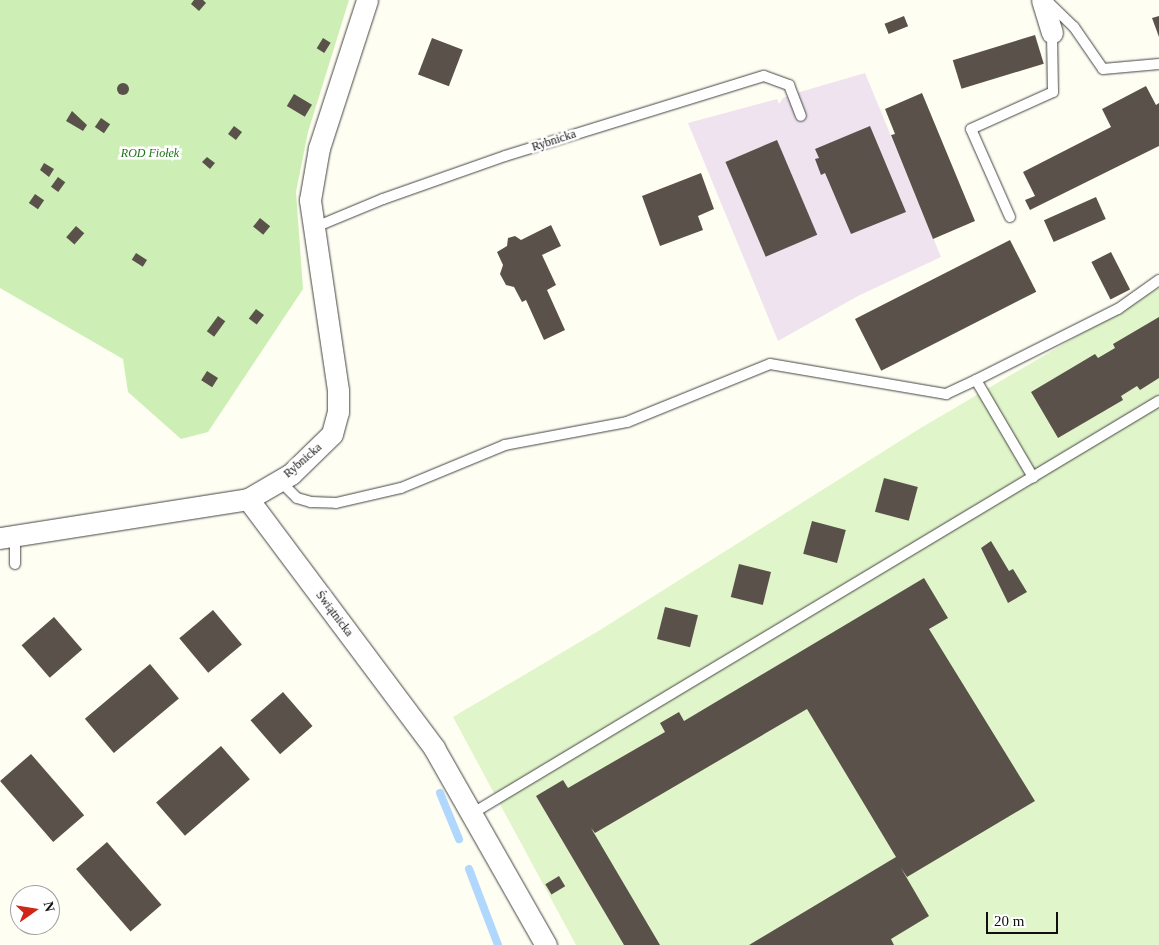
<!DOCTYPE html>
<html>
<head>
<meta charset="utf-8">
<style>
  body { margin:0 }
  #map { position:relative; width:1159px; height:945px; overflow:hidden; background:#fffef2; font-family:Georgia,serif }
  div>[style] { position:absolute }
  [style*='--x'] { left:calc(var(--x)*1px); top:calc(var(--y)*1px); width:calc(var(--w)*1px); rotate:calc(var(--a)*1deg) }
  .industrial>* { inset:0; background:#efe3ef }
  .green>* { inset:0; background:#cdefb6 }
  .pitch>* { inset:0; background:#e0f5c9 }
  .stream>* { height:8px; margin:-4px; padding:0 4px; transform-origin:4px; border-radius:4px; background:#b0d7fd }
  .building>* { inset:0; background:#5a524a; transform-origin:0 0 }
  .round { border-radius:50% }
  .roads { filter:drop-shadow(0 0 1px #434343) drop-shadow(0 0 1px #434343) }
  .service>* { height:10px; margin:-5px; padding:0 5px; transform-origin:5px; border-radius:5px; background:#fff }
  .minor>* { height:21px; margin:-10.5px; padding:0 10.5px; transform-origin:10.5px; border-radius:10.5px; background:#fff }
  span { translate:-50% -50%; white-space:nowrap; text-align:center; line-height:1.15; -webkit-text-stroke:5px #fff; paint-order:stroke }
  .street-label { font-size:12px; color:#101010 }
  .park-label { font-size:12px; color:#1f7017; font-style:italic }
  .north { position:absolute; left:10px; top:885px; width:50px; height:50px; box-sizing:border-box; background:#fff; border:1px solid #9f9f9f; border-radius:50%; rotate:77deg; font-size:14px; font-weight:700; line-height:20px; text-align:center; color:#101010 }
  .north::after { content:''; display:block; margin:auto; width:18px; height:22px; background:#d12517; clip-path:polygon(50% 0,100% 100%,50% 72%,0 100%) }
  .scale { position:absolute; left:986px; top:912px; width:72px; height:22px; box-sizing:border-box; border:2px solid #101010; border-top:0; padding-left:6px; font-size:15px; line-height:18px; white-space:nowrap; color:#101010; -webkit-text-stroke:4px #fff; paint-order:stroke }
</style>
</head>
<body>
<div id="map">
  <div class="industrial">
    <i style="clip-path:polygon(865px 73px,941px 257px,858px 296px,778px 341px,688px 123px,777px 99px,779px 104px,783px 98px,793px 94px)"></i>
  </div>
  <div class="green">
    <i style="clip-path:polygon(0 0,349px 0,308px 132px,296px 192px,303px 289px,208px 432px,181px 439px,128px 392px,123px 359px,0 288px)"></i>
  </div>
  <div class="pitch">
    <i style="clip-path:polygon(1159px 288px,1159px 945px,576px 945px,453px 717px,600px 630px,919px 429px)"></i>
  </div>
  <div class="stream">
    <i style="--x:440;--y:793;--w:50;--a:67.6"></i>
    <i style="--x:469;--y:869;--w:81;--a:69.1"></i>
  </div>
  <div class="building">
    <i style="clip-path:polygon(194px 0,203px 0,206px 3px,199px 11px,191px 4px)"></i>
    <i style="left:904px;top:16px;width:11px;height:21px;rotate:68deg"></i>
    <i style="clip-path:polygon(1159px 16px,1159px 37px,1152px 18px)"></i>
    <i style="left:1035px;top:35px;width:30px;height:86px;rotate:73deg"></i>
    <i style="left:323px;top:38px;width:9px;height:12px;rotate:32deg"></i>
    <i style="left:432px;top:38px;width:33px;height:39px;rotate:21deg"></i>
    <i class="round" style="left:117px;top:83px;width:12px;height:12px"></i>
    <i style="clip-path:polygon(1146px 86px,1156px 105px,1159px 103px,1159px 146px,1030px 210px,1025px 200px,1035px 196px,1023px 172px,1111px 127px,1102px 109px)"></i>
    <i style="clip-path:polygon(922px 93px,975px 221px,933px 239px,891px 135px,895px 134px,885px 109px)"></i>
    <i style="left:294px;top:94px;width:21px;height:14px;rotate:31deg"></i>
    <i style="clip-path:polygon(72px 111px,87px 125px,83px 131px,66px 121px)"></i>
    <i style="left:101px;top:118px;width:11px;height:11px;rotate:34deg"></i>
    <i style="left:234px;top:126px;width:10px;height:10px;rotate:37deg"></i>
    <i style="clip-path:polygon(870px 126px,906px 212px,851px 234px,825px 173px,821px 175px,815px 159px,819px 158px,815px 149px)"></i>
    <i style="left:777px;top:140px;width:103px;height:56px;rotate:67deg"></i>
    <i style="clip-path:polygon(207px 157px,215px 163px,210px 169px,202px 162px)"></i>
    <i style="clip-path:polygon(44px 163px,54px 169px,49px 177px,40px 170px)"></i>
    <i style="clip-path:polygon(701px 173px,714px 209px,698px 216px,703px 230px,660px 246px,642px 196px)"></i>
    <i style="left:58px;top:177px;width:9px;height:12px;rotate:36deg"></i>
    <i style="left:35px;top:194px;width:11px;height:11px;rotate:34deg"></i>
    <i style="left:1096px;top:197px;width:24px;height:57px;rotate:66deg"></i>
    <i style="left:260px;top:218px;width:13px;height:11px;rotate:39deg"></i>
    <i style="clip-path:polygon(551px 225px,561px 246px,542px 255px,556px 285px,547px 290px,565px 330px,544px 340px,526px 300px,522px 302px,514px 287px,506px 285px,500px 274px,503px 265px,497px 252px,507px 246px,508px 238px,515px 236px,521px 240px)"></i>
    <i style="left:76px;top:226px;width:11px;height:15px;rotate:41deg"></i>
    <i style="left:1010px;top:240px;width:58px;height:174px;rotate:63deg"></i>
    <i style="left:1111px;top:252px;width:42px;height:22px;rotate:63deg"></i>
    <i style="left:136px;top:253px;width:13px;height:8px;rotate:32deg"></i>
    <i style="left:256px;top:309px;width:10px;height:12px;rotate:37deg"></i>
    <i style="left:218px;top:316px;width:9px;height:19px;rotate:36deg"></i>
    <i style="clip-path:polygon(1159px 317px,1159px 378px,1140px 390px,1137px 386px,1121px 396px,1123px 400px,1058px 438px,1031px 392px,1095px 354px,1098px 358px,1115px 348px,1113px 344px)"></i>
    <i style="left:207px;top:371px;width:13px;height:11px;rotate:32deg"></i>
    <i style="left:884px;top:478px;width:35px;height:35px;rotate:15deg"></i>
    <i style="left:812px;top:521px;width:35px;height:34px;rotate:15deg"></i>
    <i style="clip-path:polygon(991px 541px,1009px 571px,1013px 569px,1027px 592px,1008px 603px,981px 548px)"></i>
    <i style="left:739px;top:564px;width:33px;height:34px;rotate:14deg"></i>
    <i style="clip-path:polygon(924px 578px,948px 618px,929px 629px,1035px 801px,907px 877px,901px 868px,929px 916px,891px 939px,894px 945px,749px 945px,896px 857px,807px 709px,595px 833px,591px 828px,660px 945px,624px 945px,536px 796px,563px 780px,568px 788px,665px 732px,660px 723px,679px 712px,684px 721px)"></i>
    <i style="left:665px;top:607px;width:34px;height:33px;rotate:14deg"></i>
    <i style="left:213px;top:610px;width:45px;height:44px;rotate:50deg"></i>
    <i style="left:54px;top:617px;width:43px;height:43px;rotate:49deg"></i>
    <i style="left:150px;top:664px;width:45px;height:85px;rotate:50deg"></i>
    <i style="left:283px;top:692px;width:45px;height:43px;rotate:49deg"></i>
    <i style="left:221px;top:746px;width:44px;height:86px;rotate:49deg"></i>
    <i style="left:31px;top:754px;width:81px;height:41px;rotate:49deg"></i>
    <i style="left:107px;top:842px;width:83px;height:41px;rotate:49deg"></i>
    <i style="left:559px;top:876px;width:12px;height:16px;rotate:59deg"></i>
  </div>
  <div class="roads">
    <div class="service">
      <i style="--x:1048;--y:2;--w:36;--a:44"></i>
      <i style="--x:1074;--y:27;--w:51;--a:55.4"></i>
      <i style="--x:1103;--y:69;--w:56;--a:-5.1"></i>
      <i style="--x:1010;--y:217;--w:96;--a:-113.9"></i>
      <i style="--x:971;--y:129;--w:90;--a:-24.3"></i>
      <i style="--x:1053;--y:92;--w:59;--a:-91"></i>
      <i style="--x:313;--y:228;--w:76;--a:-22.5"></i>
      <i style="--x:383;--y:199;--w:129;--a:-19.4"></i>
      <i style="--x:505;--y:156;--w:271;--a:-17.2"></i>
      <i style="--x:764;--y:76;--w:27;--a:20"></i>
      <i style="--x:789;--y:85;--w:33;--a:69"></i>
      <i style="--x:976;--y:380;--w:159;--a:-26.6"></i>
      <i style="--x:1118;--y:309;--w:50;--a:-35.3"></i>
      <i style="--x:280;--y:481;--w:24;--a:45"></i>
      <i style="--x:297;--y:498;--w:15;--a:16"></i>
      <i style="--x:311;--y:502;--w:25;--a:2"></i>
      <i style="--x:336;--y:503;--w:67;--a:-13"></i>
      <i style="--x:401;--y:488;--w:113;--a:-22.5"></i>
      <i style="--x:505;--y:445;--w:124;--a:-10.7"></i>
      <i style="--x:627;--y:422;--w:154;--a:-22.1"></i>
      <i style="--x:770;--y:364;--w:179;--a:9.7"></i>
      <i style="--x:946;--y:394;--w:33;--a:-25"></i>
      <i style="--x:976;--y:380;--w:113;--a:59.6"></i>
      <i style="--x:15;--y:564;--w:27;--a:-90"></i>
      <i style="--x:473;--y:813;--w:800;--a:-30.99"></i>
    </div>
    <div class="minor">
      <i style="--x:1042;--y:0;--w:34;--a:73"></i>
      <i style="--x:248;--y:499;--w:311;--a:53.2"></i>
      <i style="--x:434;--y:748;--w:227;--a:60.4"></i>
      <i style="--x:0;--y:538;--w:251;--a:-8.9"></i>
      <i style="--x:248;--y:499;--w:50;--a:-30.2"></i>
      <i style="--x:291;--y:474;--w:57;--a:-44.3"></i>
      <i style="--x:332;--y:434;--w:23;--a:-75"></i>
      <i style="--x:338;--y:412;--w:22;--a:-90"></i>
      <i style="--x:338;--y:390;--w:192;--a:-98.4"></i>
      <i style="--x:310;--y:200;--w:53;--a:-80.2"></i>
      <i style="--x:319;--y:148;--w:156;--a:-72"></i>
    </div>
  </div>
  <div class="street-label">
    <span style="left:554px;top:141px;rotate:-18deg">Rybnicka</span>
    <span style="left:303px;top:461px;rotate:-41deg">Rybnicka</span>
    <span style="left:334px;top:614px;rotate:53deg">Świątnicka</span>
  </div>
  <div class="park-label">
    <span style="left:150px;top:154px">ROD Fiołek</span>
  </div>
  <div class="north">N</div>
  <div class="scale">20 m</div>
</div>
</body>
</html>
